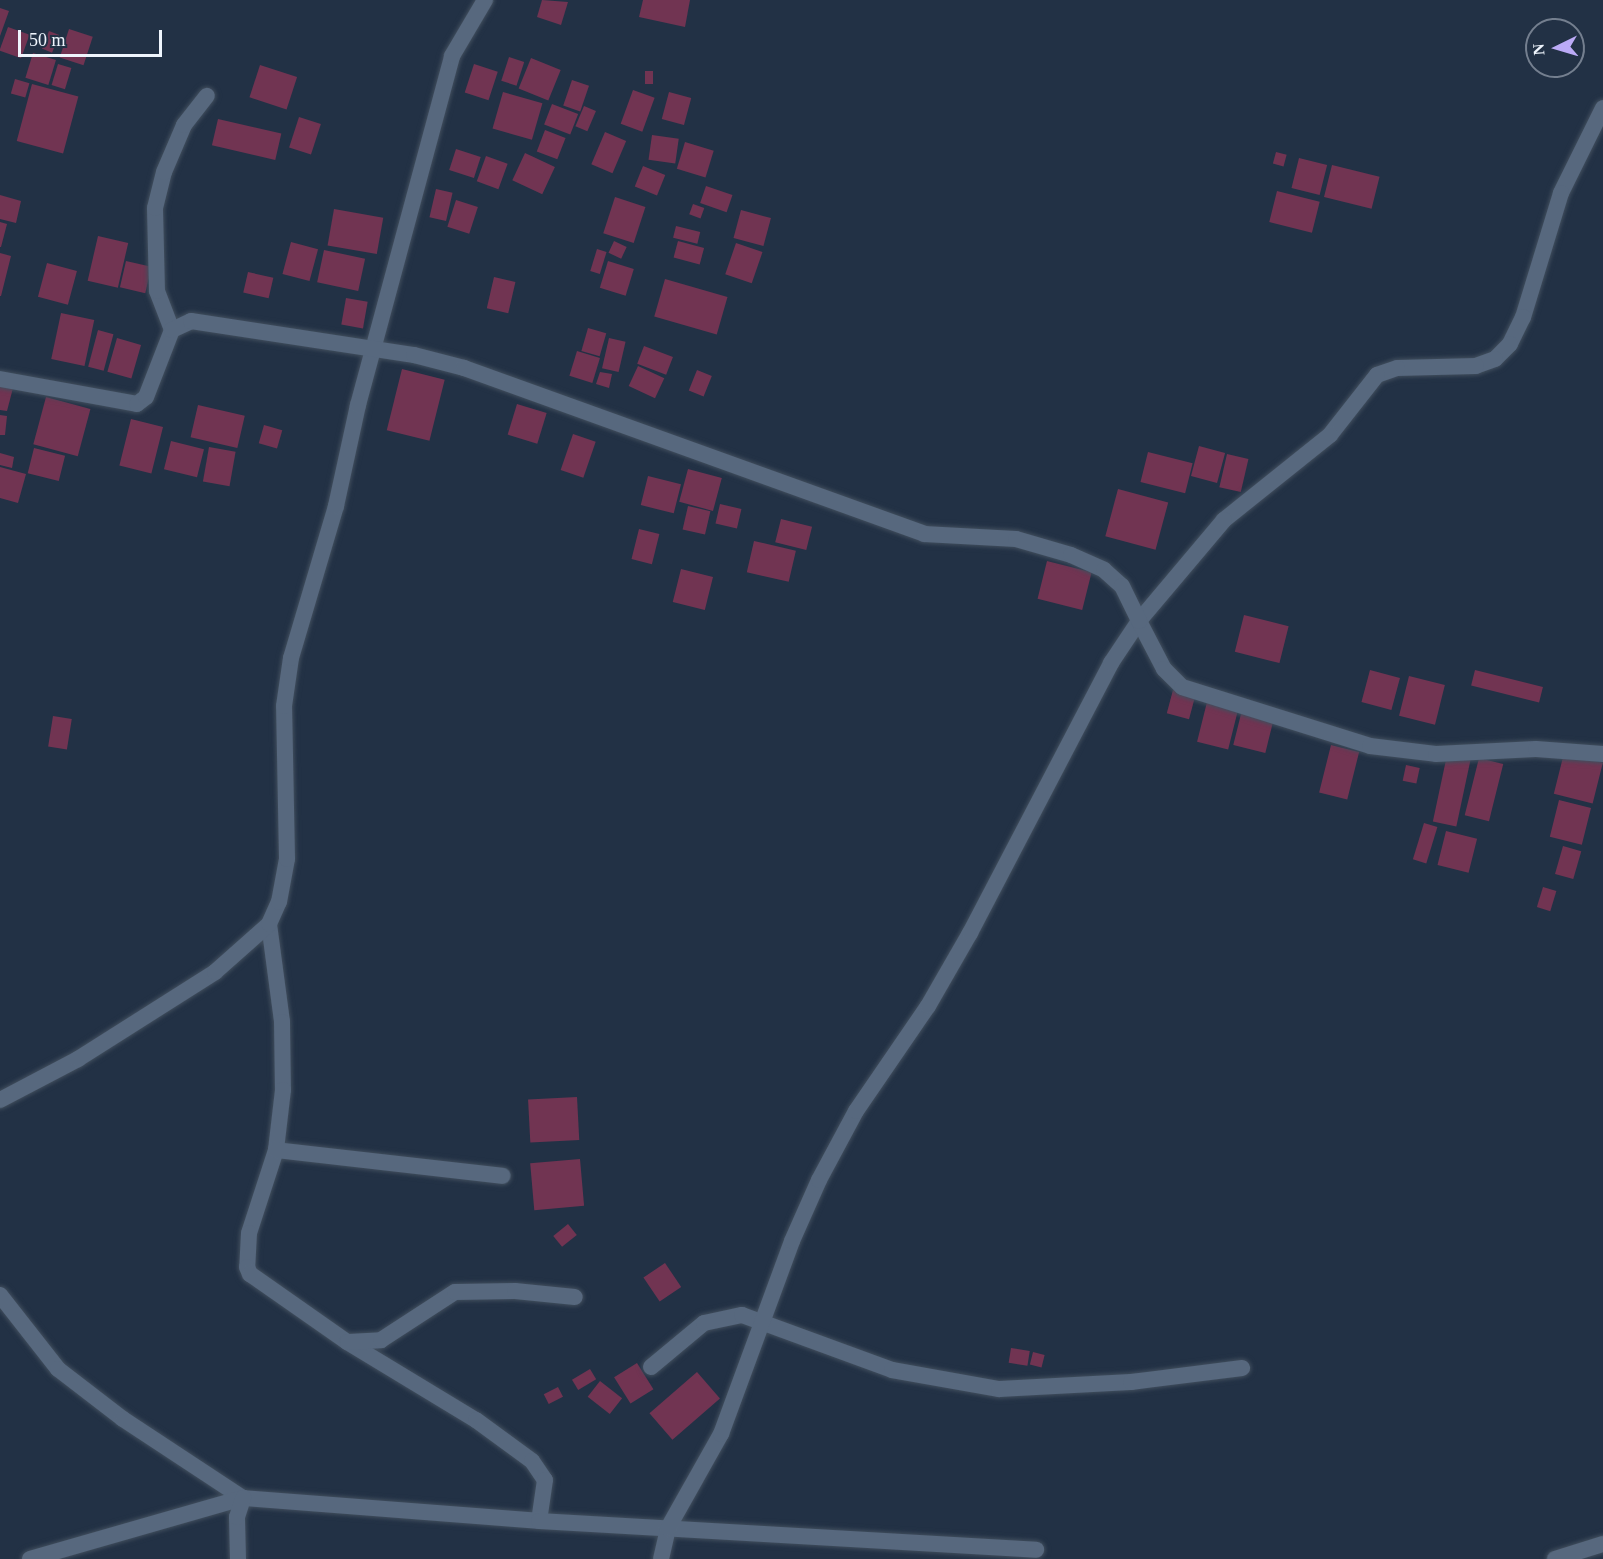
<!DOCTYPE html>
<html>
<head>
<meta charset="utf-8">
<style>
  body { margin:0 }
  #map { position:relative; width:1603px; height:1559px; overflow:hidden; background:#223145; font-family:Georgia,serif }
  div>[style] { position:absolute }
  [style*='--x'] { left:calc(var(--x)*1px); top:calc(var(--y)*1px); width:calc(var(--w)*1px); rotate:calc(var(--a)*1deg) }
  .building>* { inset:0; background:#713452; transform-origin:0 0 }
  .roads { filter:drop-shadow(0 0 2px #414e5d) drop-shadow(0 0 2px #414e5d) }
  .minor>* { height:16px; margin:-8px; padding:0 8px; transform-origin:8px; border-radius:8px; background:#57687e }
  .tertiary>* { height:16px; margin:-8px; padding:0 8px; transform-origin:8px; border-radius:8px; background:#57687e }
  span { translate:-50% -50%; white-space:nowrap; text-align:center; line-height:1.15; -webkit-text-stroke:5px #223145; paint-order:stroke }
  .north { position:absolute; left:1525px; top:18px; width:60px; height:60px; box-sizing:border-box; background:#223145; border:2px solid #747f8f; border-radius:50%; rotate:265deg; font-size:16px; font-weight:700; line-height:24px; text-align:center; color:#eff5fd }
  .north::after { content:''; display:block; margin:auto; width:21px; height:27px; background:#bbaaf6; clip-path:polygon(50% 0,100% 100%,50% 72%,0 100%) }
  .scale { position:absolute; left:18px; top:30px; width:144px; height:27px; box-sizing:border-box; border:3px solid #eff5fd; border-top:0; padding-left:8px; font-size:18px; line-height:21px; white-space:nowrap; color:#eff5fd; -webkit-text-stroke:4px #223145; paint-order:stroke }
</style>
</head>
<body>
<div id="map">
  <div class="building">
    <i style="clip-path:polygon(542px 0,568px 2px,561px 25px,537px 17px)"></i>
    <i style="clip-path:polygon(643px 0,690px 0,685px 27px,639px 17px)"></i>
    <i style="clip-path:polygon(0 8px,9px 11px,0 36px)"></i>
    <i style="left:8px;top:27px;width:23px;height:25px;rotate:20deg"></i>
    <i style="left:69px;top:29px;width:25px;height:30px;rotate:18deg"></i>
    <i style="left:49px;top:31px;width:11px;height:19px;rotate:22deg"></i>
    <i style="left:33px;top:53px;width:24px;height:26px;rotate:17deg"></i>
    <i style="left:509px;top:57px;width:16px;height:25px;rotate:18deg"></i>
    <i style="left:531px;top:58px;width:32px;height:33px;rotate:22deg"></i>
    <i style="left:58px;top:64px;width:14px;height:22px;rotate:17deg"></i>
    <i style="left:474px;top:64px;width:25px;height:30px;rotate:18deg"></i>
    <i style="left:260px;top:65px;width:39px;height:34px;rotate:18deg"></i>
    <i style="left:645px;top:71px;width:8px;height:13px"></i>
    <i style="left:15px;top:79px;width:15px;height:15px;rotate:16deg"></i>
    <i style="left:572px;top:80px;width:18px;height:27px;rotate:19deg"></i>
    <i style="left:32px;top:84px;width:48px;height:59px;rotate:15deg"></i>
    <i style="left:633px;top:90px;width:23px;height:36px;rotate:20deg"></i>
    <i style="left:503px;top:92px;width:41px;height:38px;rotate:16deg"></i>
    <i style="left:669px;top:92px;width:23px;height:28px;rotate:15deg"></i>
    <i style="left:552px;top:104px;width:28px;height:22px;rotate:21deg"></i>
    <i style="left:584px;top:106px;width:13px;height:22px;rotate:23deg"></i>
    <i style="left:299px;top:117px;width:23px;height:32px;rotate:18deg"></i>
    <i style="left:218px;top:119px;width:65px;height:27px;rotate:13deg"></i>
    <i style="left:545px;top:130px;width:22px;height:23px;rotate:21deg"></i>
    <i style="left:605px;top:132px;width:23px;height:35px;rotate:23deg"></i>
    <i style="left:652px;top:135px;width:27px;height:25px;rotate:8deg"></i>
    <i style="left:685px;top:142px;width:30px;height:28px;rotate:17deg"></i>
    <i style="left:456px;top:149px;width:26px;height:22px;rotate:18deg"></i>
    <i style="left:1276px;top:152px;width:11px;height:12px;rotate:15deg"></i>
    <i style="left:525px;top:153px;width:33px;height:30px;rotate:25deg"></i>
    <i style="left:486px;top:156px;width:23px;height:27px;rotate:20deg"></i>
    <i style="left:1299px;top:158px;width:29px;height:31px;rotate:14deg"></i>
    <i style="left:1332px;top:165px;width:49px;height:33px;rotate:14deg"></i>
    <i style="left:643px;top:166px;width:24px;height:22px;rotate:22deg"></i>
    <i style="left:706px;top:186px;width:28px;height:18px;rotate:19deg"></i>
    <i style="left:436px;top:189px;width:17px;height:29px;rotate:13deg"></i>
    <i style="left:1277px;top:191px;width:44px;height:32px;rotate:14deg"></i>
    <i style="clip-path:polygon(0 195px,21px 201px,16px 223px,0 219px)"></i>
    <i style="left:615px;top:197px;width:32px;height:38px;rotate:18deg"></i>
    <i style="left:456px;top:200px;width:23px;height:28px;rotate:18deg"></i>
    <i style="left:693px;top:204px;width:12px;height:11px;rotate:20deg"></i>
    <i style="left:334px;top:209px;width:50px;height:37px;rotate:10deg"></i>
    <i style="left:741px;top:210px;width:31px;height:29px;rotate:15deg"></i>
    <i style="clip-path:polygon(0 222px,7px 224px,1px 247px,0 247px)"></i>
    <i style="left:676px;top:226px;width:25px;height:12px;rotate:14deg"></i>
    <i style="left:98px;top:236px;width:31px;height:46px;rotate:13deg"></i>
    <i style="left:614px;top:241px;width:14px;height:13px;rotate:25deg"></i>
    <i style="left:678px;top:241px;width:27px;height:17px;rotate:15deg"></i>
    <i style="left:291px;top:242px;width:28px;height:33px;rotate:15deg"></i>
    <i style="left:736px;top:243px;width:28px;height:33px;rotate:19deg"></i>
    <i style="left:597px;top:249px;width:10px;height:23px;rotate:17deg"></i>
    <i style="left:324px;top:250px;width:42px;height:33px;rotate:12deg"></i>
    <i style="clip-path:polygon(0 253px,11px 256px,1px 296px,0 296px)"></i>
    <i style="left:126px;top:261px;width:26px;height:27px;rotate:13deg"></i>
    <i style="left:608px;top:261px;width:27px;height:28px;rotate:17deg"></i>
    <i style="left:47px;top:263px;width:31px;height:35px;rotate:15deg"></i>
    <i style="left:248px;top:272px;width:26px;height:21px;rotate:13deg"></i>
    <i style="left:494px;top:277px;width:22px;height:32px;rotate:13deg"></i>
    <i style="left:665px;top:279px;width:65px;height:39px;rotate:16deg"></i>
    <i style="left:346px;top:298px;width:22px;height:27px;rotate:10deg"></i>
    <i style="left:61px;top:313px;width:34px;height:47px;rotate:12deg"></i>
    <i style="left:588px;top:328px;width:19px;height:24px;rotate:16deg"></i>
    <i style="left:98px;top:330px;width:16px;height:38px;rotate:15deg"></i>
    <i style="left:117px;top:338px;width:25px;height:35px;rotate:16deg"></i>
    <i style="left:609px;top:338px;width:17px;height:31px;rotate:13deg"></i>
    <i style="left:644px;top:346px;width:31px;height:19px;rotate:21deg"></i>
    <i style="left:577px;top:351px;width:24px;height:26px;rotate:17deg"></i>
    <i style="left:638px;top:366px;width:29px;height:22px;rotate:25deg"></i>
    <i style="left:402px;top:369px;width:44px;height:63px;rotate:14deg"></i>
    <i style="left:697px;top:370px;width:16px;height:22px;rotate:22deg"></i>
    <i style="clip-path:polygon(600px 372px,612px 374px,609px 388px,596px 384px)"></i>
    <i style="clip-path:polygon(0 384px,13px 388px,7px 411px,0 410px)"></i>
    <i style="left:46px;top:397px;width:46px;height:49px;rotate:15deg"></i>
    <i style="left:517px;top:404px;width:31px;height:32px;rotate:17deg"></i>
    <i style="left:198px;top:405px;width:48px;height:33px;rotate:13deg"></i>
    <i style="clip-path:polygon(0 415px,7px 416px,5px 435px,0 435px)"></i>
    <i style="left:131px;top:419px;width:33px;height:48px;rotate:14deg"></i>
    <i style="left:264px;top:425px;width:19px;height:19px;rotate:16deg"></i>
    <i style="left:573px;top:434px;width:24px;height:38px;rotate:19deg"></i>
    <i style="left:171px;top:441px;width:34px;height:29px;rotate:14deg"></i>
    <i style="left:1199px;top:446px;width:27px;height:31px;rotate:15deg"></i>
    <i style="left:209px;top:447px;width:27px;height:35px;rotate:10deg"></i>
    <i style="left:34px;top:448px;width:32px;height:26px;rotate:14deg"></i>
    <i style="left:1148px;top:452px;width:46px;height:31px;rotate:14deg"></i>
    <i style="clip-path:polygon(0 453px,14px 457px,12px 468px,0 465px)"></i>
    <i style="left:1227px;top:454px;width:22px;height:34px;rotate:13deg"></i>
    <i style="clip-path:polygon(0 467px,26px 474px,18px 503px,0 498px)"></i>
    <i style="left:688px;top:469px;width:35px;height:34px;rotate:15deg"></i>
    <i style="left:648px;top:476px;width:34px;height:30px;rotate:14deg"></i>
    <i style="left:1118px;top:489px;width:52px;height:49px;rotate:15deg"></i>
    <i style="left:720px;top:504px;width:22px;height:20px;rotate:13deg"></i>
    <i style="left:688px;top:506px;width:23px;height:24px;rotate:13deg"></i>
    <i style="left:781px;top:519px;width:32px;height:24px;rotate:14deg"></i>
    <i style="left:639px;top:529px;width:21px;height:31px;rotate:14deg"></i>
    <i style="left:754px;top:541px;width:43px;height:32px;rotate:13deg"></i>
    <i style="left:1047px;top:561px;width:46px;height:39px;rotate:14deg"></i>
    <i style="left:681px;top:569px;width:33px;height:34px;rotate:14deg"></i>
    <i style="left:1244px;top:615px;width:46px;height:38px;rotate:14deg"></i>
    <i style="left:1370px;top:670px;width:31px;height:33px;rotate:15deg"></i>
    <i style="left:1475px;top:670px;width:70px;height:16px;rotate:14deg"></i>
    <i style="left:1409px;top:676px;width:37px;height:41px;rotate:14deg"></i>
    <i style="left:1173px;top:690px;width:23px;height:24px;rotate:15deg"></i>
    <i style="left:1207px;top:702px;width:32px;height:41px;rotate:14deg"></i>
    <i style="left:1242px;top:710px;width:33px;height:36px;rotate:14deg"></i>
    <i style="left:53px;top:716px;width:19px;height:31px;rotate:9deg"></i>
    <i style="left:1331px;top:745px;width:29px;height:49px;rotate:14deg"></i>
    <i style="left:1564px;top:753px;width:40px;height:42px;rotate:14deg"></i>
    <i style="left:1447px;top:755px;width:24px;height:68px;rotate:12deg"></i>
    <i style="left:1479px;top:758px;width:25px;height:59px;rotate:14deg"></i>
    <i style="left:1406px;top:765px;width:14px;height:16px;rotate:12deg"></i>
    <i style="left:1559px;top:800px;width:33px;height:38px;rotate:14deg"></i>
    <i style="left:1424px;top:823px;width:14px;height:38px;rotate:17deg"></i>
    <i style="left:1446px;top:831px;width:32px;height:35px;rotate:14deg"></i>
    <i style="left:1563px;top:846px;width:19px;height:29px;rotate:16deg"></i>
    <i style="left:1543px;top:887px;width:14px;height:21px;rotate:17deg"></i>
    <i style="left:577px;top:1097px;width:43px;height:49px;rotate:87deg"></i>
    <i style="left:580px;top:1159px;width:47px;height:50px;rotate:85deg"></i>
    <i style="left:568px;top:1224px;width:14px;height:19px;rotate:51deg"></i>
    <i style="left:665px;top:1263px;width:29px;height:26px;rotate:56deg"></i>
    <i style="left:1011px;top:1348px;width:19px;height:15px;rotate:9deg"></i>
    <i style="left:1033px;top:1352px;width:12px;height:13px;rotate:14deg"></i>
    <i style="left:637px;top:1363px;width:31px;height:27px;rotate:58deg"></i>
    <i style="left:590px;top:1369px;width:12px;height:21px;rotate:59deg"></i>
    <i style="left:697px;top:1372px;width:35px;height:63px;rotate:49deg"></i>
    <i style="left:600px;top:1381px;width:28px;height:20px;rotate:38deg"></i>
    <i style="left:558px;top:1387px;width:11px;height:16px;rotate:63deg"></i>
  </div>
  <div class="roads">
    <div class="minor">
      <i style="--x:172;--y:330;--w:42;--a:-111"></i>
      <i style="--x:157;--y:291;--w:83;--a:-91.4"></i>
      <i style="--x:155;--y:208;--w:37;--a:-76"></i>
      <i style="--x:164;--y:172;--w:51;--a:-66.9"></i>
      <i style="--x:184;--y:125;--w:37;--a:-52"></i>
      <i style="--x:269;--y:924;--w:99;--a:82.4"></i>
      <i style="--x:282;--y:1022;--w:68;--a:89.2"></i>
      <i style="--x:283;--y:1090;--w:60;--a:96.7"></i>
      <i style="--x:276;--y:1150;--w:87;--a:108"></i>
      <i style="--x:249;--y:1233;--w:34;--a:93"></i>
      <i style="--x:247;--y:1267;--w:8;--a:67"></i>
      <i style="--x:250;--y:1274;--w:118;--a:35"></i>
      <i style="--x:347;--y:1342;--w:151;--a:31.2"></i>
      <i style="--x:476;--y:1420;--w:69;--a:36.2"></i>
      <i style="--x:532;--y:1461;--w:23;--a:56"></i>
      <i style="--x:545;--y:1480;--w:41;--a:98.3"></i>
      <i style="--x:0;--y:1100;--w:88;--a:-27.7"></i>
      <i style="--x:78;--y:1059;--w:162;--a:-32.4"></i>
      <i style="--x:215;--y:972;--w:72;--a:-41.6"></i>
      <i style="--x:269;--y:924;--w:24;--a:-66"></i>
      <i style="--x:279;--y:902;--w:44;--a:-79.5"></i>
      <i style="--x:287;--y:859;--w:153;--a:-91.1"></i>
      <i style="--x:284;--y:706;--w:49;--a:-81.7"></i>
      <i style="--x:291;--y:658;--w:159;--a:-73.5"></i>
      <i style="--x:336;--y:506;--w:103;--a:-77.7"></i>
      <i style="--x:358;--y:405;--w:361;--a:-74.9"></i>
      <i style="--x:452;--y:56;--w:65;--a:-59.5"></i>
      <i style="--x:276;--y:1150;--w:228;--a:6.5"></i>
      <i style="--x:0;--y:1295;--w:94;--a:51.9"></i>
      <i style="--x:58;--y:1369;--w:82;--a:37.6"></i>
      <i style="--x:123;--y:1419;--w:144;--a:33.4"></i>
      <i style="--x:243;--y:1498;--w:297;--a:4.4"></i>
      <i style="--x:539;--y:1521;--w:498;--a:3.3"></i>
      <i style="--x:348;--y:1342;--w:33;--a:-3"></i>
      <i style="--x:381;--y:1340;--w:88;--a:-33"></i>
      <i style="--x:455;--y:1292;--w:60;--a:-1"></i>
      <i style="--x:515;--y:1291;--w:60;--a:5.7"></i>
      <i style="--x:651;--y:1367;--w:69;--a:-39.7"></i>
      <i style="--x:704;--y:1323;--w:39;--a:-12"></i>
      <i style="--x:742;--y:1315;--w:160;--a:20.1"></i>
      <i style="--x:892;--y:1370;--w:109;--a:10.1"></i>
      <i style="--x:999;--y:1389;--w:132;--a:-3"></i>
      <i style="--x:1131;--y:1382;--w:112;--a:-7.2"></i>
      <i style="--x:30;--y:1559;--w:222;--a:-16"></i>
      <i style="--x:238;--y:1559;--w:42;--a:-91.4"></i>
      <i style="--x:237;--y:1517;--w:20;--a:-72"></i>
      <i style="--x:661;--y:1559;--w:32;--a:-77"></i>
      <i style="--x:668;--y:1528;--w:108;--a:-60.6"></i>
      <i style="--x:721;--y:1434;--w:206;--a:-69.8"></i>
      <i style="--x:792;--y:1241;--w:67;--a:-66.1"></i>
      <i style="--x:819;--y:1180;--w:78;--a:-61.8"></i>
      <i style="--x:856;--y:1111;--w:127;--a:-55.6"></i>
      <i style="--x:928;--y:1006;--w:84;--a:-60.1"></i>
      <i style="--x:970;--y:933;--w:305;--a:-62.4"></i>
      <i style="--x:1111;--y:663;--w:50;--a:-56.3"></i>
      <i style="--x:1555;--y:1559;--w:50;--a:-17.4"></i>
    </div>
    <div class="tertiary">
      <i style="--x:1603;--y:108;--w:95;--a:116.3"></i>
      <i style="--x:1561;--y:193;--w:130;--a:107"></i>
      <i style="--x:1523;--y:317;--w:30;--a:116"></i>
      <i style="--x:1510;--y:344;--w:21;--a:135"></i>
      <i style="--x:1495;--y:359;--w:20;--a:160"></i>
      <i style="--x:1476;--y:366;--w:79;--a:178.5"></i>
      <i style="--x:1397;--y:368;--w:21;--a:161"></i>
      <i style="--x:1377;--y:375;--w:76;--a:128.1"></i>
      <i style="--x:1330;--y:435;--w:136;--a:141.3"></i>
      <i style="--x:1224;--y:520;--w:132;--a:130.1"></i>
      <i style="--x:1139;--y:621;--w:54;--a:62.5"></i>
      <i style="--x:1164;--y:669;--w:25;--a:45"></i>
      <i style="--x:1182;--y:687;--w:197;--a:17.4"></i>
      <i style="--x:1370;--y:746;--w:66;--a:6.9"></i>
      <i style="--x:1436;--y:754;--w:100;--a:-2.9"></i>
      <i style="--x:1536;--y:749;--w:67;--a:4.3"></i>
      <i style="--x:0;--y:379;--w:139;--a:10.3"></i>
      <i style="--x:137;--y:404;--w:11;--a:-38"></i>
      <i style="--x:146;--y:397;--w:72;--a:-68.8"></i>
      <i style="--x:172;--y:330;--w:21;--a:-25"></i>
      <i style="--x:191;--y:321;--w:226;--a:8.7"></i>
      <i style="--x:414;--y:355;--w:52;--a:14.6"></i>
      <i style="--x:464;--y:368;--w:489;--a:19.8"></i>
      <i style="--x:924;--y:534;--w:92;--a:3.1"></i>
      <i style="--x:1016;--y:539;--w:57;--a:16.2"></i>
      <i style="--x:1071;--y:555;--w:36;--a:24"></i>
      <i style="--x:1104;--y:570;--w:24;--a:42"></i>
      <i style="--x:1122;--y:586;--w:39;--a:64"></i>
    </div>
  </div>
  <div class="north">N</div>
  <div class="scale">50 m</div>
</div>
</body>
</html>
